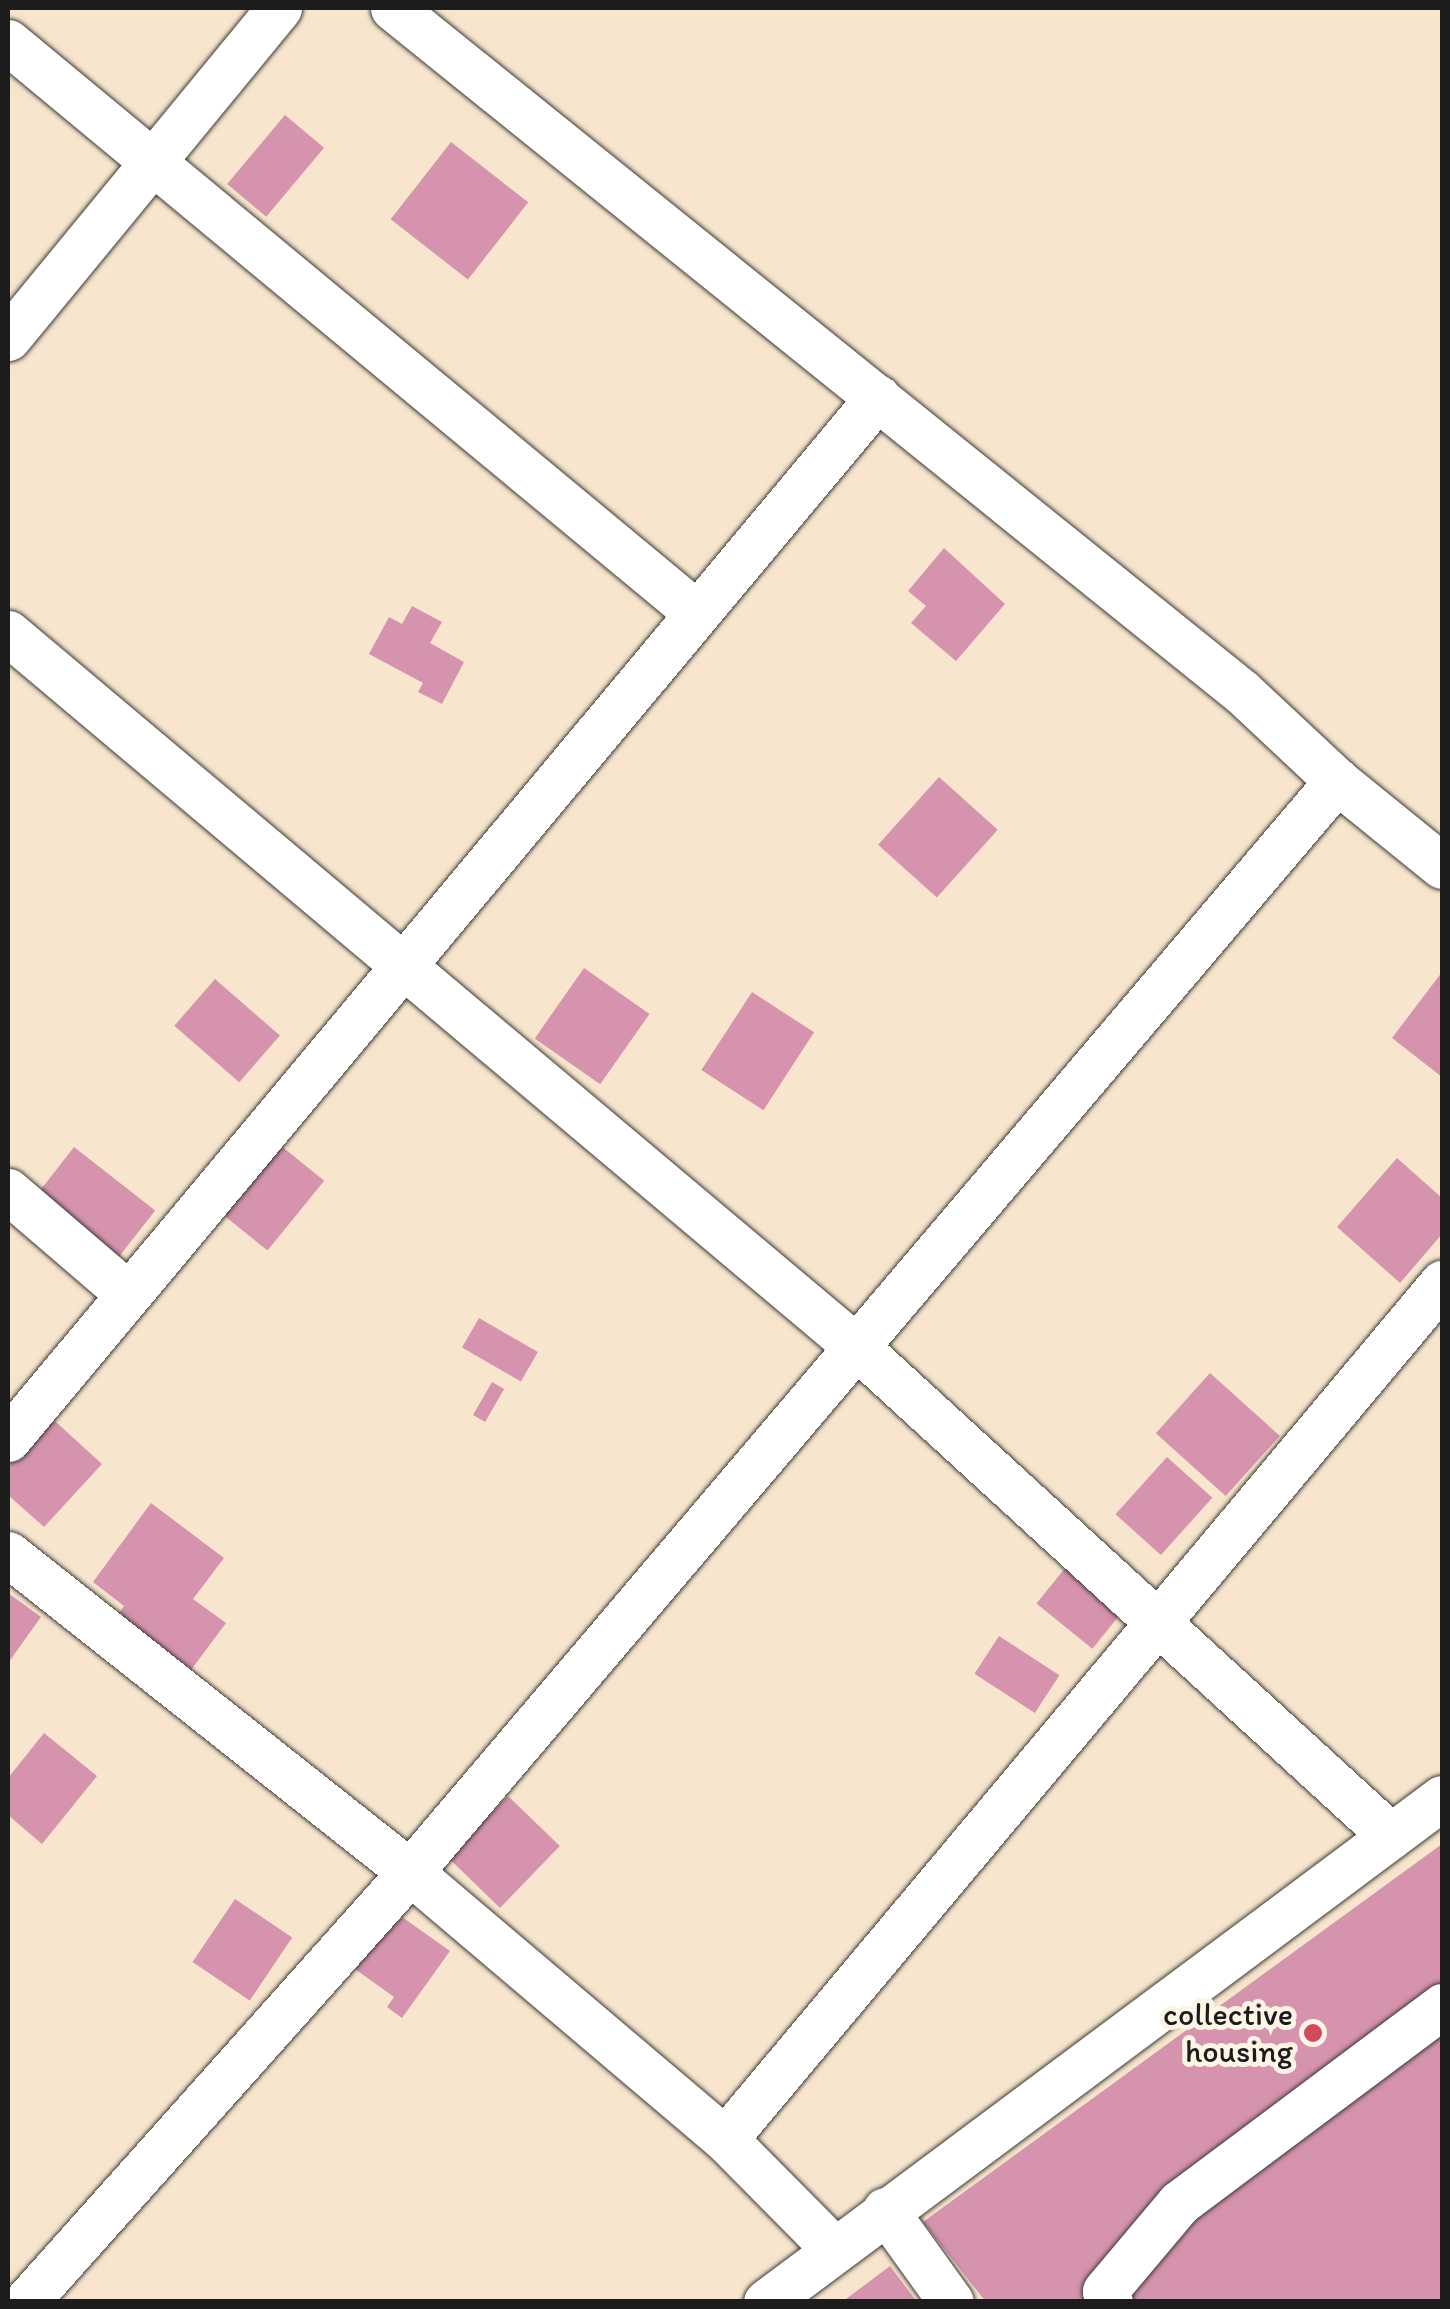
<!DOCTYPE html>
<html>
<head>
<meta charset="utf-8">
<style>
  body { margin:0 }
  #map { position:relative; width:1450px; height:2309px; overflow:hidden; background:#f7e6cd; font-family:Itim,sans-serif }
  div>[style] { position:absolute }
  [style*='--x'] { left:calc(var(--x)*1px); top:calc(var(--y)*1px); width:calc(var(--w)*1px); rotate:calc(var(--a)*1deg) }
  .building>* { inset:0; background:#d693ae; transform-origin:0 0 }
  .roads { filter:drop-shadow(0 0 2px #3d3a37) drop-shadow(0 0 2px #3d3a37) }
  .minor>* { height:45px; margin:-22.5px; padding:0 22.5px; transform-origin:22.5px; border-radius:22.5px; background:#fff }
  .dots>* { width:28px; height:28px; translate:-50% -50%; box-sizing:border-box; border:5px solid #fcf5e5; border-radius:50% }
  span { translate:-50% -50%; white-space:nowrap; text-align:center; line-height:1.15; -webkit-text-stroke:10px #fcf5e5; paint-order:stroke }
  .poi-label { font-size:32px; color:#1c1c1c }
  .right { translate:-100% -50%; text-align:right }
  .frame { position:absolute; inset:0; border:10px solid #1c1c1c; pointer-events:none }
</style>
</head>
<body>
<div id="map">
  <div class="building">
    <i style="left:285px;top:115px;width:51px;height:90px;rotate:40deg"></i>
    <i style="left:451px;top:142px;width:98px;height:98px;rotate:38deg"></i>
    <i style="clip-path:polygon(944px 548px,1005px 604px,956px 661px,911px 623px,926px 606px,908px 591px)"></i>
    <i style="clip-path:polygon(412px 606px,442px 622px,430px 643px,464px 662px,442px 704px,418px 692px,423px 683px,369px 654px,389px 617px,402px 624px)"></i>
    <i style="left:939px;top:777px;width:79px;height:91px;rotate:42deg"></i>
    <i style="left:584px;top:968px;width:80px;height:86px;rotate:35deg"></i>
    <i style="clip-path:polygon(1442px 972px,1442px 1077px,1392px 1038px)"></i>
    <i style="left:215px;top:979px;width:86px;height:62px;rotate:41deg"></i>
    <i style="left:752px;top:992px;width:74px;height:93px;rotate:33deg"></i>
    <i style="left:269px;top:1136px;width:71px;height:90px;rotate:39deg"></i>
    <i style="left:74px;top:1147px;width:103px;height:71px;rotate:38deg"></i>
    <i style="clip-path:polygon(1397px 1158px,1442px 1198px,1442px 1234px,1400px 1283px,1337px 1227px)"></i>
    <i style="left:479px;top:1318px;width:68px;height:34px;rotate:30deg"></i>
    <i style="left:1210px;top:1373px;width:94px;height:81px;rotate:42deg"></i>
    <i style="left:492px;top:1382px;width:14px;height:38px;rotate:30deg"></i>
    <i style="clip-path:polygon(46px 1413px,102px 1464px,44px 1527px,8px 1495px,8px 1456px)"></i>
    <i style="left:1167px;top:1457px;width:61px;height:77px;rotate:42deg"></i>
    <i style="clip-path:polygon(151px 1503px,224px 1558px,193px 1599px,226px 1623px,188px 1674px,115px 1619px,124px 1606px,93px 1582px)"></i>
    <i style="left:1066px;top:1567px;width:72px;height:47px;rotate:39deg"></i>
    <i style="clip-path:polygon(8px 1593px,41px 1617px,8px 1663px)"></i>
    <i style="left:999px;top:1636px;width:72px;height:45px;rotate:33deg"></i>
    <i style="clip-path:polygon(44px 1733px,97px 1776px,42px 1844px,8px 1815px,8px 1778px)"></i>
    <i style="left:508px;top:1796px;width:72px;height:86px;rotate:44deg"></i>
    <i style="clip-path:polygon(1442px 1844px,1442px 2302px,986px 2302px,923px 2222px)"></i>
    <i style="left:235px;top:1899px;width:69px;height:76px;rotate:34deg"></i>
    <i style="clip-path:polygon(395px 1912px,450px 1951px,402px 2018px,387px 2007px,394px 1997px,355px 1969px)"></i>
    <i style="clip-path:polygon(890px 2266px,917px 2302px,842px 2302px)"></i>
  </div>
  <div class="roads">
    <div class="minor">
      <i style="--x:393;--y:8;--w:1090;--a:38.86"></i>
      <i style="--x:1242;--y:692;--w:130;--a:43.1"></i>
      <i style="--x:1337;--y:781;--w:135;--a:39"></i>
      <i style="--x:8;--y:42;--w:891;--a:39.67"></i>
      <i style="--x:8;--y:338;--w:427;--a:-50.6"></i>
      <i style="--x:8;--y:633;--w:1112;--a:40.08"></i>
      <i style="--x:859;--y:1349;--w:721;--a:42.47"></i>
      <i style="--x:8;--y:1191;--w:158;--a:40.6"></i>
      <i style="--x:8;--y:1439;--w:1357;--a:-50.14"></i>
      <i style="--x:8;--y:1554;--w:513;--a:38.35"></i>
      <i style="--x:410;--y:1872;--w:413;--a:40.3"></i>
      <i style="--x:725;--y:2139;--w:155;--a:45.3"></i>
      <i style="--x:725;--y:2139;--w:1117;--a:-50.05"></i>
      <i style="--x:885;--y:2210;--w:113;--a:54.3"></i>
      <i style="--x:26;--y:2302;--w:577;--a:-48.23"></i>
      <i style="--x:410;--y:1872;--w:1432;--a:-49.65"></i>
      <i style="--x:766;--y:2302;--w:843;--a:-36.71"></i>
      <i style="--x:1110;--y:2302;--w:12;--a:-114"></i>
      <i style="--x:1105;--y:2291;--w:115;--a:-49.9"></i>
      <i style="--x:1179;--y:2203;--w:329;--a:-36.8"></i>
    </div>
  </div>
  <div class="dots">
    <i style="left:1313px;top:2033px;background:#d1495b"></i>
  </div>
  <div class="poi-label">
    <span class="right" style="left:1293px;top:2033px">collective<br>housing</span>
  </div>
  <div class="frame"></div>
</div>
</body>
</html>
